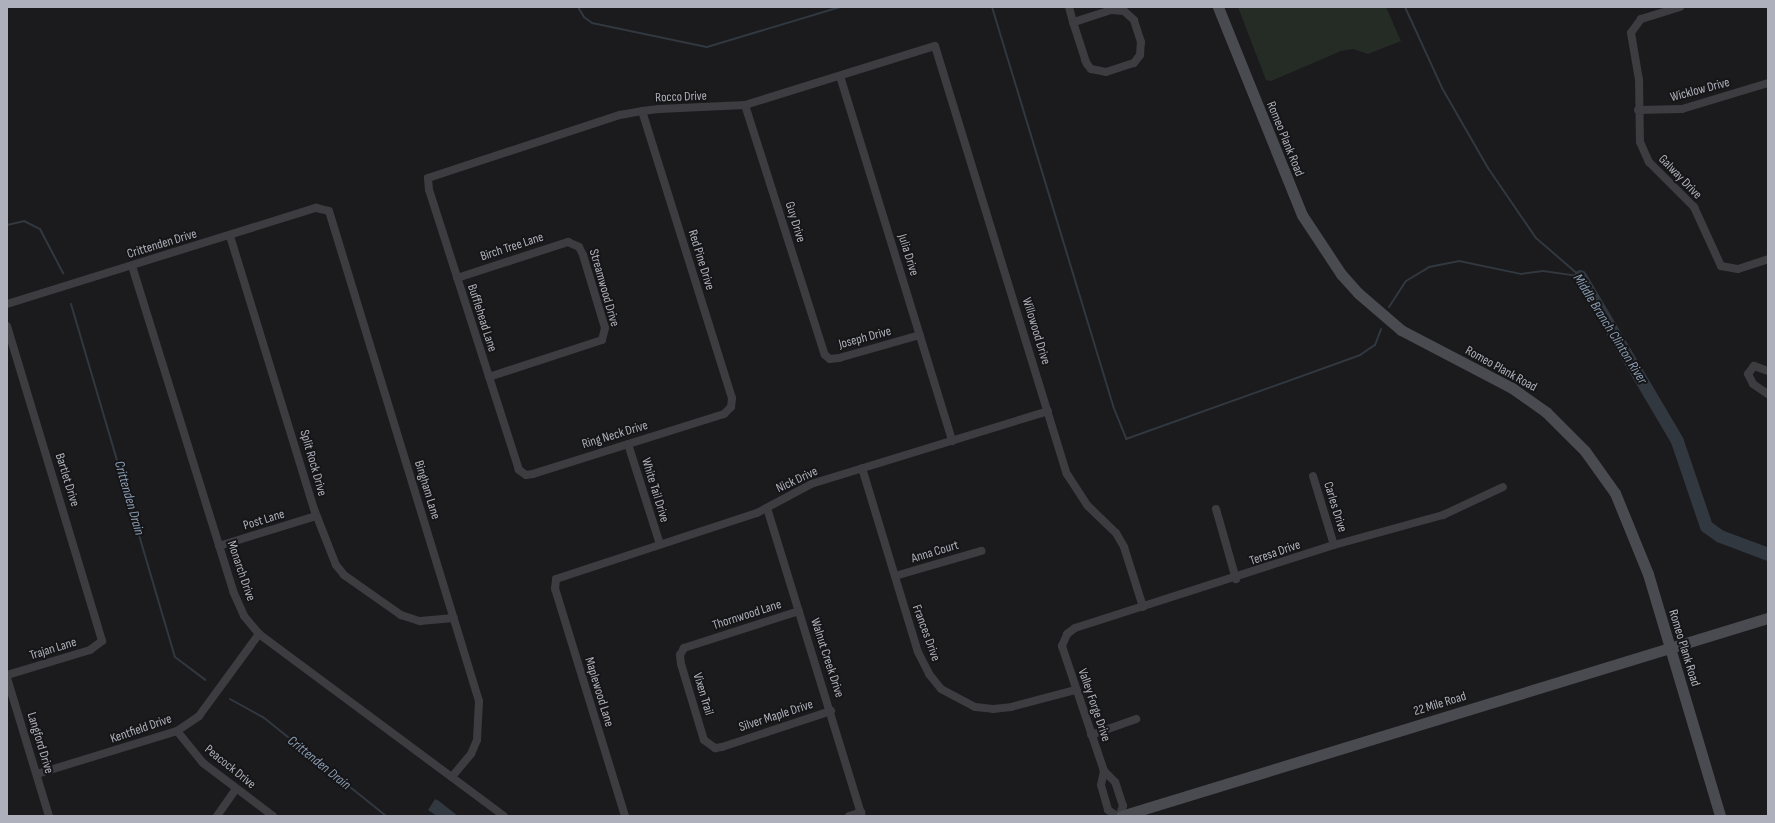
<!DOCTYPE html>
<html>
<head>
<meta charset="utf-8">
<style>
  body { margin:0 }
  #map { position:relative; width:1775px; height:823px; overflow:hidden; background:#1b1a1c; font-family:"Sofia Sans Condensed",sans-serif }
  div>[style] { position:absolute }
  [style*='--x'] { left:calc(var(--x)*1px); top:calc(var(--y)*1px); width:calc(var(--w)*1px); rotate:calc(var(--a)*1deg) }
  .green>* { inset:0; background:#252c26 }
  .water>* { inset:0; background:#313840 }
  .stream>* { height:2px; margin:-1px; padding:0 1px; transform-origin:1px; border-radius:1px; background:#313840 }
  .river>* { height:13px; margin:-6.5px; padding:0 6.5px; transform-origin:6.5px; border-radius:6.5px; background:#313840 }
  .street>* { height:8px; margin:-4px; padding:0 4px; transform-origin:4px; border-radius:4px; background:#3c3c41 }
  .secondary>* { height:11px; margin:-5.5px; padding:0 5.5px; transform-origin:5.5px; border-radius:5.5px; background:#4a4b51 }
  span { translate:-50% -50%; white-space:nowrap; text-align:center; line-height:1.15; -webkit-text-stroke:4px #161517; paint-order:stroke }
  .street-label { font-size:13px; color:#aeb1bb }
  .water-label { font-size:14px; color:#899cb2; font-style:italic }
  .frame { position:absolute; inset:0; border:8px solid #aeb1bb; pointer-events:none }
</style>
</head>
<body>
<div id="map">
  <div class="green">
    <i style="clip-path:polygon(1238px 7px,1386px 7px,1401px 41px,1368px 54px,1353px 49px,1341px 51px,1271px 81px,1266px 80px)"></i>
  </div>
  <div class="water">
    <i style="clip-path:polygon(435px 799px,439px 801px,458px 816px,437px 816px,428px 810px)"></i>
  </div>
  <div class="stream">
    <i style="--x:578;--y:7;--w:12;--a:59"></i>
    <i style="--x:584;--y:17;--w:10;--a:37"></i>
    <i style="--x:592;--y:23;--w:117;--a:11.8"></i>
    <i style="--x:707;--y:47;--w:139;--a:-16.7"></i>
    <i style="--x:992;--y:7;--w:417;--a:73.1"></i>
    <i style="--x:1113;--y:406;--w:35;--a:68"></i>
    <i style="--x:1126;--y:439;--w:249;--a:-19.7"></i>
    <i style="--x:1360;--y:355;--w:18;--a:-34"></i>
    <i style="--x:1375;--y:345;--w:17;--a:-69"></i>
    <i style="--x:1405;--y:7;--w:89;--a:65.4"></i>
    <i style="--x:1442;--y:88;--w:92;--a:60.1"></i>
    <i style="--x:1488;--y:168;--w:85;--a:55.6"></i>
    <i style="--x:1536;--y:238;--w:58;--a:40.8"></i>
    <i style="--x:7;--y:225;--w:17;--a:-13"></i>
    <i style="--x:24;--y:221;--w:18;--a:27"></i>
    <i style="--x:40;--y:229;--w:50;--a:62.4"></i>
    <i style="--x:71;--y:304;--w:368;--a:73.6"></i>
    <i style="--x:175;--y:657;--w:38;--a:37"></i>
    <i style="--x:1389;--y:307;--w:31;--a:-57"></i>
    <i style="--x:1406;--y:281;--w:27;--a:-31"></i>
    <i style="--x:1429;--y:267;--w:31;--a:-11"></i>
    <i style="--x:1459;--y:261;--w:63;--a:11.8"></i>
    <i style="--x:1521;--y:274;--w:22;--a:-8"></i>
    <i style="--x:1543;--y:271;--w:35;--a:8"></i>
    <i style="--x:230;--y:699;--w:38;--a:29"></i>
    <i style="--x:263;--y:717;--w:158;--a:38.8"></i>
  </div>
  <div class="river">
    <i style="--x:1580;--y:276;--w:191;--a:59.5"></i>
    <i style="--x:1677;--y:441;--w:90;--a:71.2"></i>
    <i style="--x:1706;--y:526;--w:17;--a:36"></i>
    <i style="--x:1720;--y:536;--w:51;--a:20.6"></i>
  </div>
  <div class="street">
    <i style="--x:1069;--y:7;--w:16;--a:75"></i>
    <i style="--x:1073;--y:22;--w:40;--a:72"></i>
    <i style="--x:1085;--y:60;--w:4;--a:63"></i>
    <i style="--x:1087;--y:64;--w:6;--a:51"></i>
    <i style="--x:1091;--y:69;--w:15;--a:11"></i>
    <i style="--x:1106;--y:72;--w:29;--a:-18"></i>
    <i style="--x:1134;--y:63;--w:10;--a:-53"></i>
    <i style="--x:1140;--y:55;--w:13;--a:-86"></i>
    <i style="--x:1141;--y:42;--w:23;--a:-108"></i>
    <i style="--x:1134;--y:20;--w:13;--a:-138"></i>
    <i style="--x:1124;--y:11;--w:13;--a:-176"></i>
    <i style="--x:1111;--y:10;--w:40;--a:162"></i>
    <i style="--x:1680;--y:7;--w:41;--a:162.9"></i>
    <i style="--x:1641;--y:19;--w:17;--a:126"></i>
    <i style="--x:1631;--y:33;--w:48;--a:80.3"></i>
    <i style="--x:1639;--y:80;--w:62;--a:89.1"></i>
    <i style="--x:1640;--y:142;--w:22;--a:66"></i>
    <i style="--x:1649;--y:162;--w:64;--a:45"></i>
    <i style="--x:1694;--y:207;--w:65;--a:65.4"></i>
    <i style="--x:1721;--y:266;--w:17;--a:10"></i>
    <i style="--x:1738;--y:269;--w:32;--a:-18"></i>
    <i style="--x:840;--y:76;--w:382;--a:72.9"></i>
    <i style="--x:745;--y:105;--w:262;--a:72.3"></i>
    <i style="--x:825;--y:355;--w:6;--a:39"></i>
    <i style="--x:830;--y:359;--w:9;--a:-6"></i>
    <i style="--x:839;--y:358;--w:84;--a:-15.9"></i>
    <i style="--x:1638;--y:110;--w:44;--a:-1.3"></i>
    <i style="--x:1682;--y:109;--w:90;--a:-16.8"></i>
    <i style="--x:642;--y:111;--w:301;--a:72.6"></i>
    <i style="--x:732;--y:398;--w:9;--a:96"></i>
    <i style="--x:731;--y:407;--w:10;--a:135"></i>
    <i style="--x:724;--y:414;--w:200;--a:162.6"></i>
    <i style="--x:533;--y:474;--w:7;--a:172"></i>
    <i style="--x:526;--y:475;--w:9;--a:-144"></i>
    <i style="--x:519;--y:470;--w:294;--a:-107.8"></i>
    <i style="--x:429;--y:190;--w:12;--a:-95"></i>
    <i style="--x:428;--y:178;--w:202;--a:-18.2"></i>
    <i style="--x:620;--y:115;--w:22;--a:-10"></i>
    <i style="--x:642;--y:111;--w:17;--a:-7"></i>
    <i style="--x:659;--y:109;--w:86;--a:-2.7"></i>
    <i style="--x:745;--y:105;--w:199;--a:-17.3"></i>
    <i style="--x:935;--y:46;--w:448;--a:72.9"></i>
    <i style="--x:1067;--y:474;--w:38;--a:57"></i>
    <i style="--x:1088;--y:506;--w:39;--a:44"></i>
    <i style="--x:1116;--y:533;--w:16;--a:60"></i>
    <i style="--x:1124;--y:547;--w:63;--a:72.4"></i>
    <i style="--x:230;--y:236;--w:286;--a:72.9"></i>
    <i style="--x:314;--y:509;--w:60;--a:68.6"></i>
    <i style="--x:336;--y:565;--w:13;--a:51"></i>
    <i style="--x:344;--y:575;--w:70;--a:35.1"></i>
    <i style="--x:401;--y:615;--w:20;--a:18"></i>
    <i style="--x:420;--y:621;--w:34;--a:-5"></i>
    <i style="--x:132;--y:266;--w:340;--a:72.7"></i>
    <i style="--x:233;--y:591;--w:27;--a:66"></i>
    <i style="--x:244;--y:616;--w:23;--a:50"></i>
    <i style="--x:259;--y:634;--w:305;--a:36.6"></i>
    <i style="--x:457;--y:278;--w:117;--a:-18"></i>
    <i style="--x:568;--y:242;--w:12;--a:24"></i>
    <i style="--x:579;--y:247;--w:9;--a:63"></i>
    <i style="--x:583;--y:255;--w:76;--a:73.2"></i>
    <i style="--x:605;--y:328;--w:12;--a:104"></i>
    <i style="--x:602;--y:340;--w:119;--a:161.9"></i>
    <i style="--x:7;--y:304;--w:324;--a:-17.3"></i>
    <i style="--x:316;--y:208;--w:13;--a:13"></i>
    <i style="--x:329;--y:211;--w:512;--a:72.98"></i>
    <i style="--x:479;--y:701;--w:39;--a:93"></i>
    <i style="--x:477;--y:740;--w:15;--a:113"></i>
    <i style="--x:471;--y:754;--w:30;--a:130"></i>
    <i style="--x:7;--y:326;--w:329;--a:73.2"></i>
    <i style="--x:102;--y:641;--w:15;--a:143"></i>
    <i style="--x:90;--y:650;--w:87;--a:163.2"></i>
    <i style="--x:1768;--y:371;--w:15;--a:-160"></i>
    <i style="--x:1754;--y:366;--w:10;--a:127"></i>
    <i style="--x:1748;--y:374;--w:11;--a:63"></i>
    <i style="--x:1753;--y:384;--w:18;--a:34"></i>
    <i style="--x:628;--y:444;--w:105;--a:72.3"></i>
    <i style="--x:862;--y:468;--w:192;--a:73.1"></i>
    <i style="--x:918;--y:652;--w:25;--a:63"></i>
    <i style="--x:929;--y:674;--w:19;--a:51"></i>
    <i style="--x:941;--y:689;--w:38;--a:28"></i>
    <i style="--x:975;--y:707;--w:18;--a:6"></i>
    <i style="--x:993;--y:709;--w:18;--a:-6"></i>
    <i style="--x:1011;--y:707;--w:66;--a:-14.9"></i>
    <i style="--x:1313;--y:476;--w:72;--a:73.1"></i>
    <i style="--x:767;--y:508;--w:322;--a:72.9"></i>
    <i style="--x:1216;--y:509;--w:73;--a:74.1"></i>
    <i style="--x:219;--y:546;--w:102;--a:-17.2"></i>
    <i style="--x:895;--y:576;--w:90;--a:-16.2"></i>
    <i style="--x:799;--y:611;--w:121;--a:162.2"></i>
    <i style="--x:684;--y:648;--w:8;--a:120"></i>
    <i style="--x:680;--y:655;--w:9;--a:84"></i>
    <i style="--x:681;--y:664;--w:79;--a:73.2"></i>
    <i style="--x:704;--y:740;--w:14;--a:36"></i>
    <i style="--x:715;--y:748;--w:7;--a:-8"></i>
    <i style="--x:722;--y:747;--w:115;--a:-18.3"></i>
    <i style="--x:7;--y:678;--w:144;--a:73.1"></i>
    <i style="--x:177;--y:731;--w:41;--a:50.9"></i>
    <i style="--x:203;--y:763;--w:88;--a:37.1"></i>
    <i style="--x:1091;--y:735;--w:48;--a:-19.6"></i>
    <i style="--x:1104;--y:771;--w:14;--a:102"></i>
    <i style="--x:1101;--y:785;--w:26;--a:74"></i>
    <i style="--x:1108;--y:810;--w:11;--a:34"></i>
    <i style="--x:37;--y:774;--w:146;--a:-17.1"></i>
    <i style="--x:177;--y:731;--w:27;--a:-34"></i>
    <i style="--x:199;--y:716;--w:102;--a:-53.8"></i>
    <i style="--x:217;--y:816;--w:33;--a:-55"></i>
    <i style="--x:625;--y:816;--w:238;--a:-107.1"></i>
    <i style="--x:555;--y:589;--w:10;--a:-84"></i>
    <i style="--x:556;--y:579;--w:212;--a:-18.2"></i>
    <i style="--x:757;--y:513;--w:61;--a:-28.2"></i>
    <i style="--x:811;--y:484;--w:248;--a:-17.1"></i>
    <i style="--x:849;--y:816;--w:13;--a:-18"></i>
    <i style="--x:1119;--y:816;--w:11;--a:-68"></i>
    <i style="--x:1123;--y:806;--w:25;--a:-108"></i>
    <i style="--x:1115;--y:782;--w:16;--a:-135"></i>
    <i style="--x:1104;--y:771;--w:132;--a:-108.6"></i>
    <i style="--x:1062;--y:646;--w:13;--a:-67"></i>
    <i style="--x:1067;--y:634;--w:10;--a:-37"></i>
    <i style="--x:1075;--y:628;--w:272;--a:-17.8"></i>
    <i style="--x:1334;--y:545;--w:113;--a:-15.4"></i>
    <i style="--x:1443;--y:515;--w:66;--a:-25"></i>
  </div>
  <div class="secondary">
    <i style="--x:1218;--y:7;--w:224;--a:68"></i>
    <i style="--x:1302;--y:215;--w:71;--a:56.5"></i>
    <i style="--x:1341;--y:274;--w:25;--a:48"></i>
    <i style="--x:1358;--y:293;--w:57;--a:40.7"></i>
    <i style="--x:1401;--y:330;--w:125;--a:27.6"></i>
    <i style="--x:1512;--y:388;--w:42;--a:35.2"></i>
    <i style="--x:1546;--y:412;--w:55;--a:45"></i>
    <i style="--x:1585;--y:451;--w:52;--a:54.5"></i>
    <i style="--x:1615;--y:493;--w:87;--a:67.8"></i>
    <i style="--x:1648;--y:574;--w:252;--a:73.4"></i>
    <i style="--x:1121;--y:816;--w:677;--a:-17.02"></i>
  </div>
  <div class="street-label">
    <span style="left:1700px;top:90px;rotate:-15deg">Wicklow Drive</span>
    <span style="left:681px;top:97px;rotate:-2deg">Rocco Drive</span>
    <span style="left:1285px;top:139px;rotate:68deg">Romeo Plank Road</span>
    <span style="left:1680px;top:177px;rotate:46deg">Galway Drive</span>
    <span style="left:795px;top:222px;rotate:73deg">Guy Drive</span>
    <span style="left:162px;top:244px;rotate:-17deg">Crittenden Drive</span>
    <span style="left:512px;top:247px;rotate:-18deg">Birch Tree Lane</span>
    <span style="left:908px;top:255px;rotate:73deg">Julia Drive</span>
    <span style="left:701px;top:260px;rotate:73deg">Red Pine Drive</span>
    <span style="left:604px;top:288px;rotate:74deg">Streamwood Drive</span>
    <span style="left:482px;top:318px;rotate:72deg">Bufflehead Lane</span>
    <span style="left:1036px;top:331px;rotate:73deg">Willowood Drive</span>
    <span style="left:865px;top:338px;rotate:-15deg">Joseph Drive</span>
    <span style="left:1501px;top:369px;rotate:29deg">Romeo Plank Road</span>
    <span style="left:615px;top:435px;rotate:-17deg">Ring Neck Drive</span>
    <span style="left:313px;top:463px;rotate:74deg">Split Rock Drive</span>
    <span style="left:67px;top:480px;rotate:73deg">Bartlet Drive</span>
    <span style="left:797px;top:480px;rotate:-25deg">Nick Drive</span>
    <span style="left:427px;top:490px;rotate:73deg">Bingham Lane</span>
    <span style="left:655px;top:490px;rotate:73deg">White Tail Drive</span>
    <span style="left:1335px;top:507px;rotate:73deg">Carles Drive</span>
    <span style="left:264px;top:520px;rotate:-17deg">Post Lane</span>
    <span style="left:935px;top:552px;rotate:-17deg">Anna Court</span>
    <span style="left:1275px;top:553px;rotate:-19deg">Teresa Drive</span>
    <span style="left:241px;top:571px;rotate:71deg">Monarch Drive</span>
    <span style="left:747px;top:615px;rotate:-18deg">Thornwood Lane</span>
    <span style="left:926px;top:633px;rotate:70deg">Frances Drive</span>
    <span style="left:1684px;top:648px;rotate:73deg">Romeo Plank Road</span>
    <span style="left:53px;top:649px;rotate:-17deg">Trajan Lane</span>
    <span style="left:827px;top:658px;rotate:72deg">Walnut Creek Drive</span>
    <span style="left:599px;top:692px;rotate:73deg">Maplewood Lane</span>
    <span style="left:703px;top:694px;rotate:73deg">Vixen Trail</span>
    <span style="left:1440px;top:704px;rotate:-17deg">22 Mile Road</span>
    <span style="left:1094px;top:705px;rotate:71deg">Valley Forge Drive</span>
    <span style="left:776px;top:716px;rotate:-18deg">Silver Maple Drive</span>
    <span style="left:141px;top:729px;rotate:-19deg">Kentfield Drive</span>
    <span style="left:40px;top:743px;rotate:73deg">Langford Drive</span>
    <span style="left:230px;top:767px;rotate:39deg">Peacock Drive</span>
  </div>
  <div class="water-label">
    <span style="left:1610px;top:329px;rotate:58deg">Middle Branch Clinton River</span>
    <span style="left:129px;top:498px;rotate:74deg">Crittenden Drain</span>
    <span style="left:319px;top:763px;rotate:39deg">Crittenden Drain</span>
  </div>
  <div class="frame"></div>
</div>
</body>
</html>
